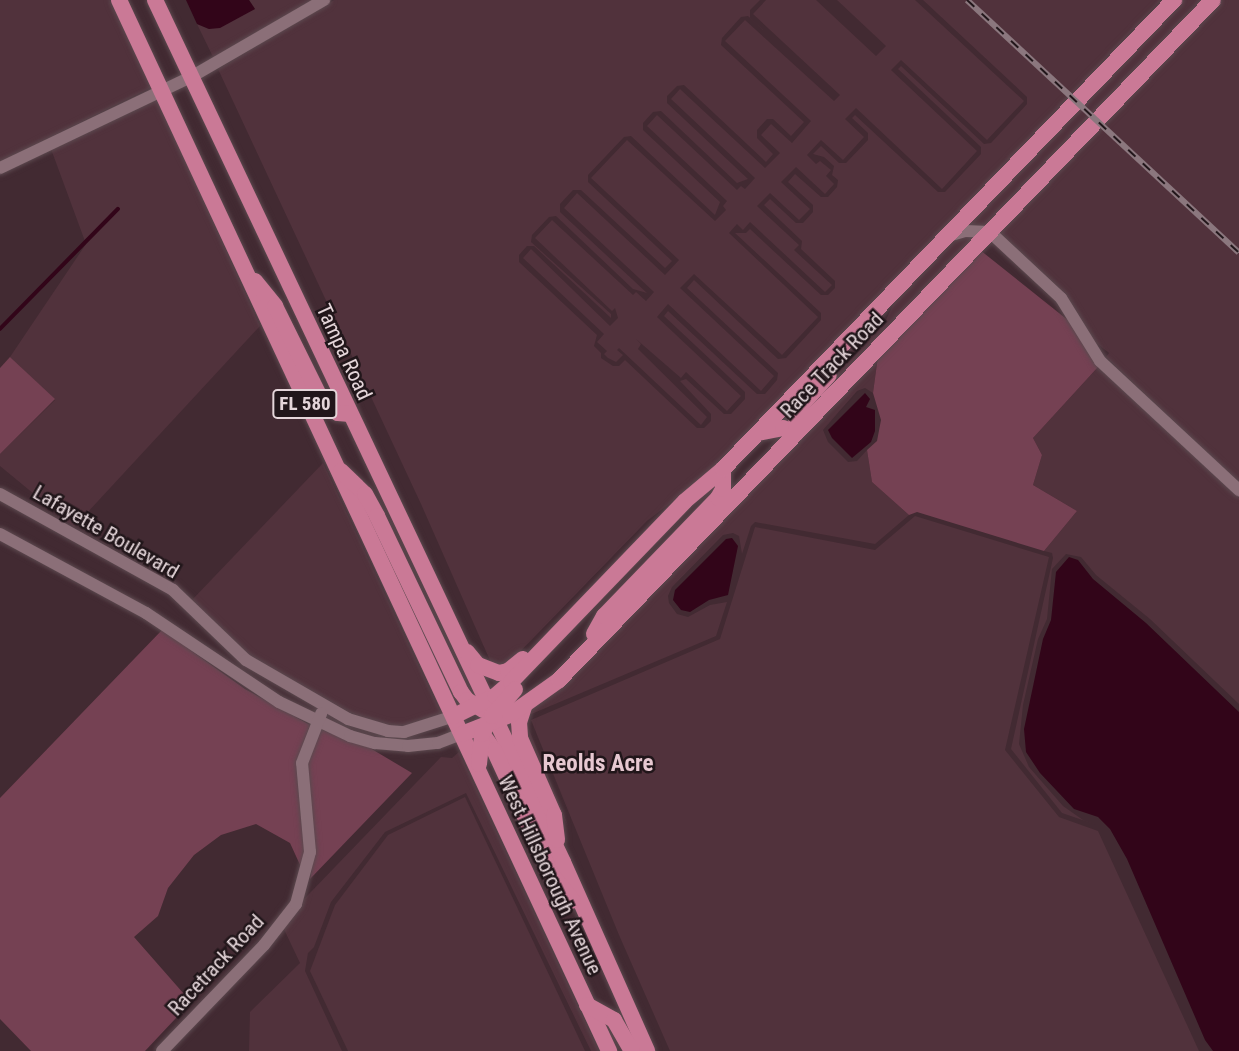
<!DOCTYPE html>
<html>
<head>
<meta charset="utf-8">
<style>
  body { margin:0 }
  #map { position:relative; width:1239px; height:1051px; overflow:hidden; background:#422a32; font-family:"Roboto Condensed",sans-serif }
  div>[style] { position:absolute }
  [style*='--x'] { left:calc(var(--x)*1px); top:calc(var(--y)*1px); width:calc(var(--w)*1px); rotate:calc(var(--a)*1deg) }
  .built>* { inset:0; background:#51323c }
  .green>* { inset:0; background:#754153 }
  .water>* { inset:0; background:#320519 }
  .stream>* { height:3.5px; margin:-1.75px; padding:0 1.75px; transform-origin:1.75px; border-radius:1.75px; background:#320519 }
  .roads { filter:drop-shadow(0 0 2px #5c494f) drop-shadow(0 0 2px #5c494f) }
  .minor>* { height:12px; margin:-6px; padding:0 6px; transform-origin:6px; border-radius:6px; background:#8b6f78 }
  .major>* { height:16px; margin:-8px; padding:0 8px; transform-origin:8px; border-radius:8px; background:#ca7996 }
  .rail>* { height:6px; margin-top:-3px; transform-origin:0; background:repeating-linear-gradient(90deg,#21161a 0 10px,#8b777e 0 20px); box-sizing:border-box; border-block:2px solid #8b777e }
  span { translate:-50% -50%; white-space:nowrap; text-align:center; line-height:1.15; -webkit-text-stroke:5px #21161a; paint-order:stroke }
  .shield-label span { padding:2px 5px; background:#21161a; border:2px solid; border-radius:5px; -webkit-text-stroke-width:0 }
  .shield-label { font-size:19px; color:#e4d5d9; font-weight:700 }
  .street-label { font-size:21px; color:#e4d5d9 }
  .neighbourhood-label { font-size:23px; color:#e7c8d1; font-weight:700 }
</style>
</head>
<body>
<div id="map">
  <div class="built">
    <i style="clip-path:polygon(0 0,110px 0,152px 87px,0 162px)"></i>
    <i style="clip-path:polygon(249px 0,314px 0,214px 59px,197px 24px,209px 29px,255px 9px)"></i>
    <i style="clip-path:polygon(334px 0,760px 0,750px 10px,750px 18px,815px 78px,748px 16px,741px 17px,722px 38px,721px 45px,804px 122px,791px 136px,773px 119px,767px 119px,757px 130px,757px 138px,773px 154px,766px 162px,684px 85px,677px 86px,667px 96px,667px 103px,748px 179px,737px 183px,661px 111px,653px 112px,643px 123px,643px 130px,720px 202px,715px 215px,631px 136px,624px 137px,588px 175px,588px 182px,672px 261px,665px 268px,581px 190px,573px 190px,560px 204px,560px 212px,647px 293px,633px 289px,556px 216px,549px 217px,532px 235px,531px 242px,611px 314px,611px 318px,534px 246px,527px 246px,519px 255px,519px 262px,597px 335px,594px 346px,601px 353px,601px 358px,613px 366px,619px 366px,625px 360px,697px 428px,704px 428px,711px 421px,711px 414px,680px 381px,686px 379px,724px 414px,731px 414px,745px 399px,745px 392px,664px 316px,668px 311px,757px 394px,765px 394px,777px 380px,778px 373px,687px 288px,694px 280px,778px 359px,786px 358px,821px 320px,821px 313px,735px 233px,746px 233px,750px 229px,821px 295px,828px 295px,835px 288px,835px 281px,801px 249px,802px 241px,764px 205px,770px 199px,796px 223px,803px 223px,813px 212px,813px 205px,788px 182px,795px 174px,821px 197px,828px 197px,837px 187px,838px 180px,832px 175px,834px 166px,824px 157px,813px 154px,821px 146px,839px 163px,846px 163px,868px 140px,868px 133px,852px 118px,855px 115px,938px 192px,945px 192px,981px 154px,981px 147px,898px 69px,901px 66px,984px 144px,991px 143px,1027px 104px,1027px 97px,923px 0,1161px 0,712px 471px,647px 521px,507px 665px,492px 665px,421px 504px,218px 69px)"></i>
    <i style="clip-path:polygon(766px 0,816px 0,876px 56px,886px 46px,837px 0,915px 0,1024px 101px,987px 140px,901px 60px,891px 70px,977px 151px,942px 189px,856px 108px,845px 119px,864px 137px,843px 160px,821px 140px,807px 155px,816px 164px,820px 161px,831px 170px,826px 176px,834px 184px,825px 194px,796px 167px,781px 182px,810px 209px,799px 220px,770px 193px,757px 206px,799px 245px,794px 250px,832px 285px,825px 292px,750px 222px,743px 230px,737px 224px,729px 233px,818px 317px,782px 355px,694px 274px,680px 288px,774px 376px,761px 391px,668px 304px,657px 317px,741px 396px,727px 411px,686px 372px,681px 378px,636px 339px,641px 344px,638px 349px,707px 417px,701px 425px,619px 348px,617px 350px,623px 355px,616px 362px,608px 358px,604px 354px,607px 351px,597px 342px,604px 334px,523px 258px,531px 249px,610px 326px,618px 318px,615px 308px,612px 311px,535px 238px,552px 220px,633px 295px,636px 292px,646px 301px,654px 292px,564px 208px,577px 193px,665px 275px,679px 260px,591px 178px,627px 140px,715px 221px,726px 210px,723px 206px,727px 201px,647px 126px,657px 115px,737px 190px,741px 186px,745px 189px,755px 178px,671px 99px,680px 89px,765px 168px,780px 153px,761px 135px,771px 124px,792px 143px,811px 121px,725px 41px,745px 20px,834px 101px,840px 95px,753px 14px)"></i>
    <i style="clip-path:polygon(1182px 0,1206px 0,988px 225px,966px 225px)"></i>
    <i style="clip-path:polygon(1221px 0,1239px 0,1239px 482px,1106px 357px,1109px 353px,1095px 342px,1066px 294px,998px 231px)"></i>
    <i style="clip-path:polygon(157px 97px,260px 326px,74px 527px,0 466px,0 454px,55px 400px,10px 357px,86px 244px,51px 149px)"></i>
    <i style="clip-path:polygon(965px 236px,979px 236px,800px 418px,807px 406px,885px 322px,897px 296px,950px 241px)"></i>
    <i style="clip-path:polygon(878px 356px,873px 393px,865px 388px,857px 391px,823px 430px,828px 442px,848px 462px,857px 461px,867px 450px,872px 482px,909px 515px,875px 544px,755px 522px,751px 526px,742px 554px,739px 536px,733px 533px,723px 535px,672px 587px,668px 596px,669px 603px,677px 614px,688px 617px,710px 605px,727px 602px,716px 636px,529px 715px,526px 722px,569px 828px,526px 735px,525px 721px,530px 709px)"></i>
    <i style="clip-path:polygon(1098px 367px,1239px 498px,1239px 704px,1150px 619px,1096px 575px,1081px 557px,1066px 554px,1052px 569px,1047px 619px,1038px 639px,1023px 705px,1019px 744px,1029px 767px,1063px 806px,1083px 820px,1100px 826px,1062px 813px,1011px 749px,1053px 558px,1052px 553px,1044px 551px,1077px 511px,1033px 485px,1042px 455px,1033px 438px)"></i>
    <i style="clip-path:polygon(323px 463px,442px 715px,404px 726px,390px 726px,351px 713px,250px 656px,192px 600px)"></i>
    <i style="clip-path:polygon(915px 516px,1049px 557px,1005px 750px,1059px 817px,1098px 831px,1199px 1051px,670px 1051px,619px 935px,531px 720px,720px 639px,755px 527px,875px 550px)"></i>
    <i style="clip-path:polygon(459px 752px,599px 1051px,591px 1051px,466px 793px,385px 832px,331px 902px,314px 947px,308px 953px,305px 971px,342px 1051px,249px 1051px,250px 1012px,300px 963px,281px 923px,441px 757px,452px 758px)"></i>
    <i style="clip-path:polygon(465px 797px,585px 1051px,348px 1051px,310px 971px,335px 905px,388px 835px)"></i>
  </div>
  <div class="green">
    <i style="clip-path:polygon(980px 250px,1069px 321px,1098px 367px,1033px 438px,1042px 455px,1033px 485px,1077px 511px,1044px 551px,917px 512px,909px 515px,872px 482px,867px 450px,877px 441px,881px 420px,873px 393px,878px 356px)"></i>
    <i style="clip-path:polygon(10px 357px,55px 399px,0 454px,0 368px)"></i>
    <i style="clip-path:polygon(162px 630px,245px 689px,310px 725px,296px 763px,304px 852px,301px 867px,290px 843px,256px 824px,221px 835px,194px 855px,168px 888px,158px 916px,134px 937px,191px 1002px,145px 1051px,31px 1051px,0 1019px,0 798px)"></i>
    <i style="clip-path:polygon(320px 729px,370px 748px,412px 773px,310px 879px,315px 850px,308px 763px)"></i>
  </div>
  <div class="water">
    <i style="clip-path:polygon(186px 0,249px 0,255px 9px,220px 28px,209px 29px,197px 24px)"></i>
    <i style="clip-path:polygon(865px 393px,870px 399px,866px 407px,875px 410px,875px 431px,871px 442px,852px 458px,832px 438px,828px 430px)"></i>
    <i style="clip-path:polygon(732px 538px,738px 546px,728px 595px,709px 600px,690px 612px,681px 610px,673px 600px,675px 590px,726px 539px)"></i>
    <i style="clip-path:polygon(1069px 557px,1078px 560px,1093px 579px,1146px 623px,1239px 712px,1239px 1051px,1213px 1051px,1205px 1040px,1127px 859px,1110px 829px,1098px 817px,1074px 809px,1040px 773px,1026px 752px,1024px 729px,1043px 639px,1051px 620px,1056px 572px)"></i>
  </div>
  <div class="stream">
    <i style="--x:0;--y:329;--w:168;--a:-45.5"></i>
  </div>
  <div class="roads">
    <div class="minor">
      <i style="--x:0;--y:168;--w:212;--a:-25.5"></i>
      <i style="--x:191;--y:77;--w:154;--a:-30.1"></i>
      <i style="--x:948;--y:236;--w:18;--a:-16"></i>
      <i style="--x:965;--y:231;--w:25;--a:2"></i>
      <i style="--x:990;--y:232;--w:97;--a:42.9"></i>
      <i style="--x:1061;--y:298;--w:74;--a:58.2"></i>
      <i style="--x:1100;--y:361;--w:190;--a:42.9"></i>
      <i style="--x:0;--y:494;--w:198;--a:29"></i>
      <i style="--x:173;--y:590;--w:101;--a:43.8"></i>
      <i style="--x:246;--y:660;--w:118;--a:30"></i>
      <i style="--x:348;--y:719;--w:42;--a:16.7"></i>
      <i style="--x:388;--y:731;--w:16;--a:4"></i>
      <i style="--x:404;--y:732;--w:52;--a:-17.7"></i>
      <i style="--x:0;--y:534;--w:166;--a:28.4"></i>
      <i style="--x:146;--y:613;--w:160;--a:33.8"></i>
      <i style="--x:279;--y:702;--w:79;--a:25.6"></i>
      <i style="--x:350;--y:736;--w:26;--a:16"></i>
      <i style="--x:375;--y:743;--w:33;--a:5"></i>
      <i style="--x:408;--y:746;--w:30;--a:-6"></i>
      <i style="--x:438;--y:743;--w:26;--a:-21"></i>
      <i style="--x:162;--y:1051;--w:147;--a:-46.1"></i>
      <i style="--x:264;--y:945;--w:52;--a:-52"></i>
      <i style="--x:296;--y:904;--w:54;--a:-74.9"></i>
      <i style="--x:310;--y:852;--w:89;--a:-95.1"></i>
      <i style="--x:302;--y:763;--w:53;--a:-68.8"></i>
    </div>
    <div class="major">
      <i style="--x:119;--y:0;--w:1160;--a:65"></i>
      <i style="--x:155;--y:0;--w:954;--a:64.67"></i>
      <i style="--x:563;--y:862;--w:207;--a:66"></i>
      <i style="--x:255;--y:281;--w:32;--a:51"></i>
      <i style="--x:275;--y:306;--w:108;--a:63.7"></i>
      <i style="--x:323;--y:403;--w:18;--a:34"></i>
      <i style="--x:338;--y:413;--w:12;--a:5"></i>
      <i style="--x:758;--y:433;--w:25;--a:-11"></i>
      <i style="--x:783;--y:428;--w:14;--a:21"></i>
      <i style="--x:796;--y:433;--w:23;--a:-88"></i>
      <i style="--x:797;--y:410;--w:47;--a:-47.6"></i>
      <i style="--x:341;--y:471;--w:33;--a:44"></i>
      <i style="--x:365;--y:494;--w:25;--a:61"></i>
      <i style="--x:377;--y:516;--w:195;--a:64.5"></i>
      <i style="--x:461;--y:692;--w:10;--a:53"></i>
      <i style="--x:467;--y:700;--w:19;--a:32"></i>
      <i style="--x:594;--y:634;--w:21;--a:-61"></i>
      <i style="--x:604;--y:616;--w:164;--a:-46"></i>
      <i style="--x:718;--y:498;--w:10;--a:-61"></i>
      <i style="--x:723;--y:489;--w:20;--a:-90"></i>
      <i style="--x:467;--y:652;--w:17;--a:50"></i>
      <i style="--x:478;--y:665;--w:22;--a:21"></i>
      <i style="--x:499;--y:673;--w:9;--a:-13"></i>
      <i style="--x:508;--y:671;--w:19;--a:-39"></i>
      <i style="--x:524;--y:707;--w:16;--a:108"></i>
      <i style="--x:519;--y:722;--w:16;--a:86"></i>
      <i style="--x:520;--y:738;--w:84;--a:66.2"></i>
      <i style="--x:554;--y:815;--w:25;--a:83"></i>
      <i style="--x:454;--y:716;--w:46;--a:-26"></i>
      <i style="--x:495;--y:696;--w:21;--a:-41"></i>
      <i style="--x:511;--y:682;--w:251;--a:-46.1"></i>
      <i style="--x:685;--y:501;--w:50;--a:-40.1"></i>
      <i style="--x:723;--y:469;--w:651;--a:-46.12"></i>
      <i style="--x:478;--y:728;--w:27;--a:54"></i>
      <i style="--x:494;--y:750;--w:138;--a:65.1"></i>
      <i style="--x:552;--y:875;--w:33;--a:51"></i>
      <i style="--x:462;--y:734;--w:52;--a:-21.6"></i>
      <i style="--x:510;--y:715;--w:60;--a:-35.5"></i>
      <i style="--x:559;--y:680;--w:943;--a:-46.12"></i>
      <i style="--x:479;--y:764;--w:30;--a:-84"></i>
      <i style="--x:482;--y:734;--w:21;--a:-61"></i>
      <i style="--x:492;--y:716;--w:35;--a:-49"></i>
      <i style="--x:587;--y:1005;--w:31;--a:29"></i>
      <i style="--x:614;--y:1020;--w:36;--a:60"></i>
    </div>
  </div>
  <div class="rail">
    <i style="--x:967;--y:0;--w:371;--a:42.9"></i>
  </div>
  <div class="shield-label">
    <span style="left:305px;top:404px">FL 580</span>
  </div>
  <div class="street-label">
    <span style="left:344px;top:352px;rotate:65deg">Tampa Road</span>
    <span style="left:832px;top:365px;rotate:-46deg">Race Track Road</span>
    <span style="left:106px;top:532px;rotate:30deg">Lafayette Boulevard</span>
    <span style="left:550px;top:875px;rotate:65deg">West Hillsborough Avenue</span>
    <span style="left:216px;top:965px;rotate:-47deg">Racetrack Road</span>
  </div>
  <div class="neighbourhood-label">
    <span style="left:598px;top:764px">Reolds Acre</span>
  </div>
</div>
</body>
</html>
